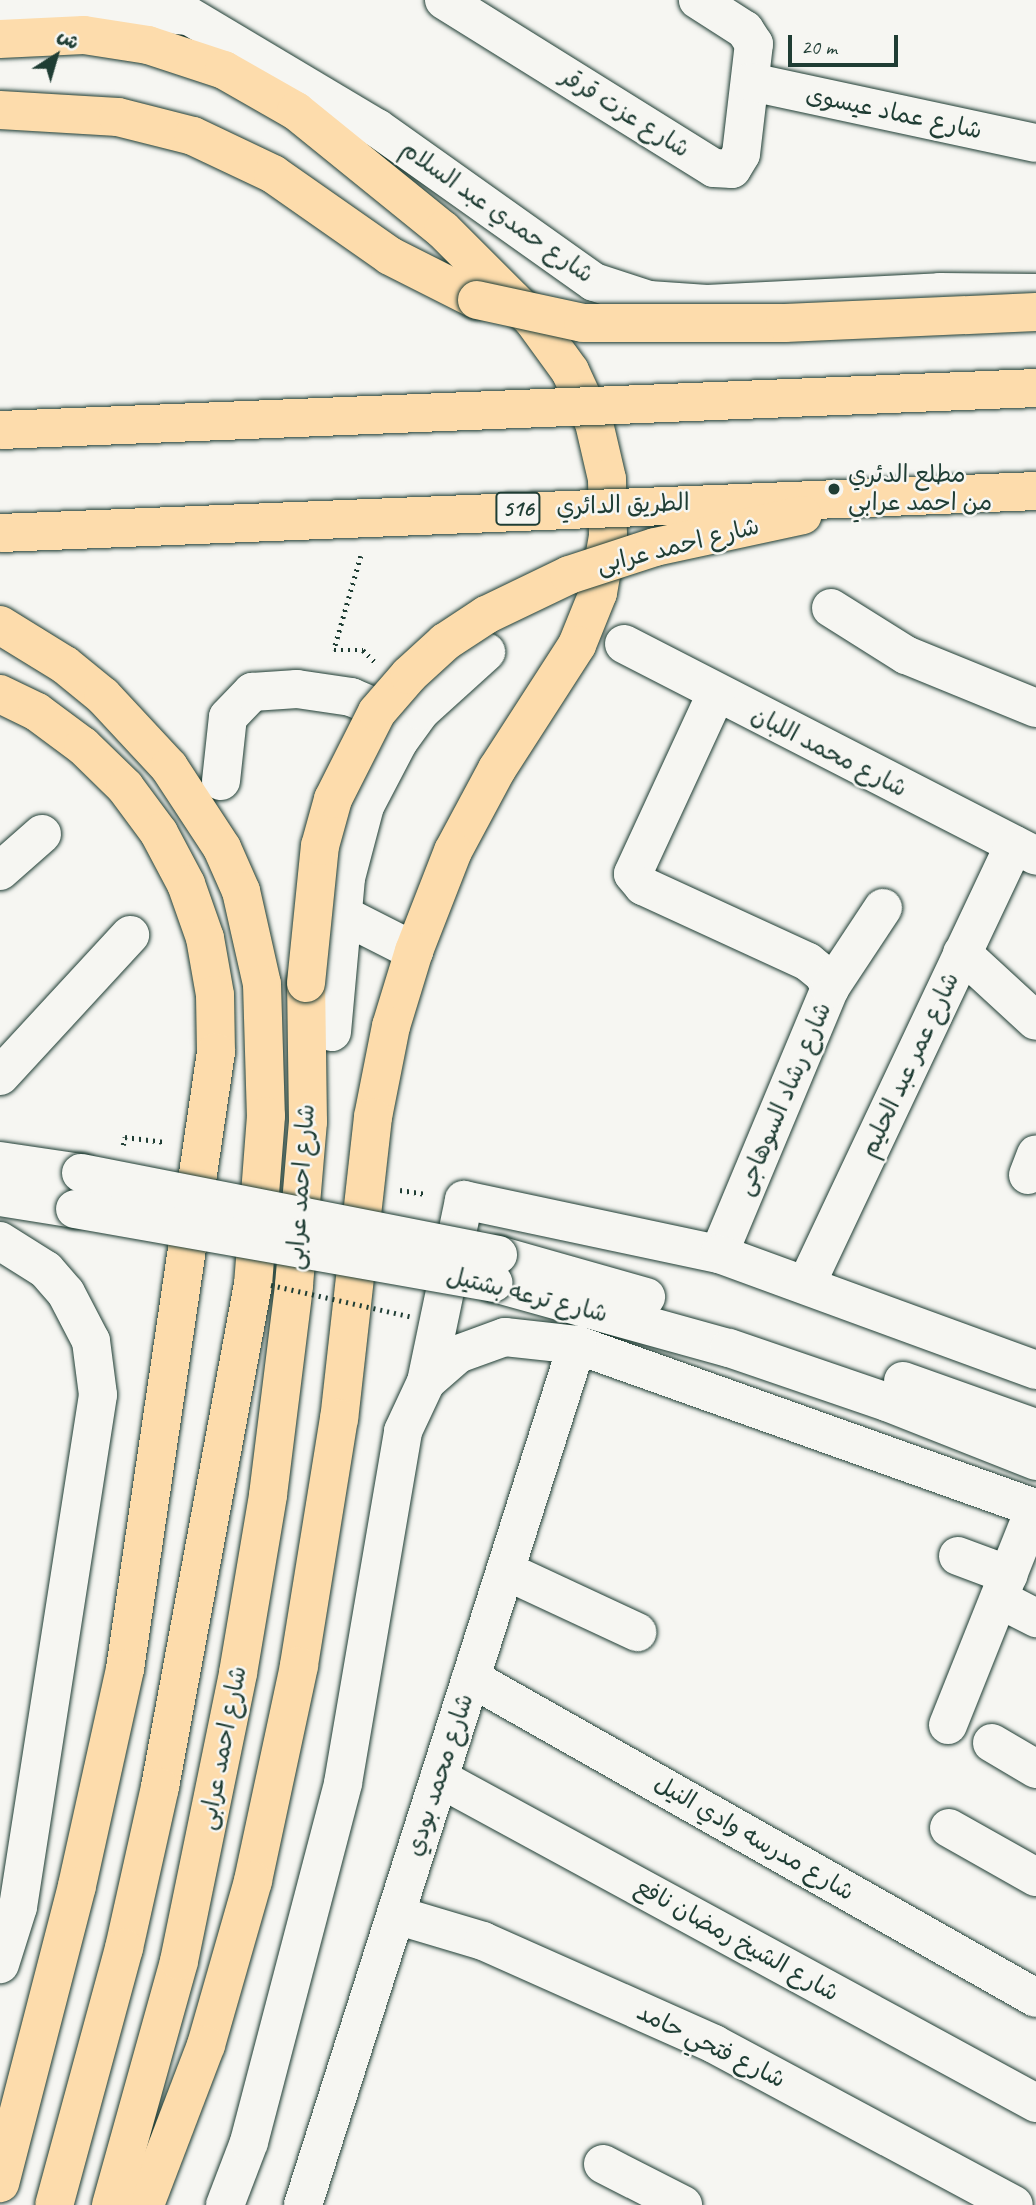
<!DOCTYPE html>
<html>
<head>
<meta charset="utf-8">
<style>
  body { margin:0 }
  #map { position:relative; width:1036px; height:2205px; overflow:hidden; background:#f6f6f2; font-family:Caveat,"Playpen Sans Arabic",sans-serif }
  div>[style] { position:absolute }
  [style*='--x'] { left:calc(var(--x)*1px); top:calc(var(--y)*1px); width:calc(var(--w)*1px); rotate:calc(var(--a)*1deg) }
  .path>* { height:4.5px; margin-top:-2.25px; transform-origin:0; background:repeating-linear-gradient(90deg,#1f3d34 0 2px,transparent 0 7px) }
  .roads { filter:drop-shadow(0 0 2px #1f3d34) drop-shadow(0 0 2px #1f3d34) }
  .minor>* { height:38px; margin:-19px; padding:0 19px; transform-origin:19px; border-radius:19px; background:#f6f6f2 }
  .highway>* { height:38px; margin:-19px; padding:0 19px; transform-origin:19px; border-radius:19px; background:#fddcac }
  .path-bridge>* { height:4.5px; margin-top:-2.25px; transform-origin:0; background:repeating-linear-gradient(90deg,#1f3d34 0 2px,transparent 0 7px) }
  .bridges { filter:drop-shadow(0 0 2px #1f3d34) drop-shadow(0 0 2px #1f3d34) }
  .minor-bridge>* { height:38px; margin:-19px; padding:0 19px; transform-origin:19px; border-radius:19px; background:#f6f6f2 }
  .highway-bridge>* { height:38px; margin:-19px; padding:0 19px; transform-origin:19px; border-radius:19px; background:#fddcac }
  .dots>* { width:19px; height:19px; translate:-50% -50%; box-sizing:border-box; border:4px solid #f6f6f2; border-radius:50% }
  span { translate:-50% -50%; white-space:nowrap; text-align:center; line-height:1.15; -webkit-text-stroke:5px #f6f6f2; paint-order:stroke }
  .shield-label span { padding:2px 5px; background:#f6f6f2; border:2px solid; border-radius:5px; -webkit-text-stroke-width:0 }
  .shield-label { font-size:23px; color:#1f3d34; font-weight:700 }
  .street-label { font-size:24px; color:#1f3d34 }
  .poi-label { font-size:24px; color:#1f3d34 }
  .left { translate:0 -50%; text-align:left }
  .north { position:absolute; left:21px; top:21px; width:70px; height:70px; -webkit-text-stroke:5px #f6f6f2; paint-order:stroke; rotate:37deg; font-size:19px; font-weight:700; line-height:28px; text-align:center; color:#1f3d34 }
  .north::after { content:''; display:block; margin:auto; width:24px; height:32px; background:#1f3d34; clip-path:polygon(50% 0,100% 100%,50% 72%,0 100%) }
  .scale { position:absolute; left:788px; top:35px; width:110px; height:32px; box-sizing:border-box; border:4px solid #1f3d34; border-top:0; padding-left:9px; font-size:21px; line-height:24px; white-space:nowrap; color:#1f3d34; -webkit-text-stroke:5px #f6f6f2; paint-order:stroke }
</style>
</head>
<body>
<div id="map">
  <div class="path">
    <i style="--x:361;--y:556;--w:98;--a:106"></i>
    <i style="--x:334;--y:650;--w:29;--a:0"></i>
    <i style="--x:363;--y:650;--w:16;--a:45"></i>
    <i style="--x:123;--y:1145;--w:8;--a:-76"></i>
    <i style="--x:125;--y:1137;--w:40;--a:7.1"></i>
    <i style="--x:400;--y:1190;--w:26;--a:9"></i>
  </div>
  <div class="roads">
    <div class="minor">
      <i style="--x:162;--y:0;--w:250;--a:30.8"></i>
      <i style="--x:377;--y:128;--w:266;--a:35.4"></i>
      <i style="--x:594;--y:282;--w:58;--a:18.1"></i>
      <i style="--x:649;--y:300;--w:58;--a:3.9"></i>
      <i style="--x:707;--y:304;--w:233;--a:-2.9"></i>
      <i style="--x:940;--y:292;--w:96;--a:0.6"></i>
      <i style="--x:444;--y:0;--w:318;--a:31.9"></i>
      <i style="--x:714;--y:168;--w:18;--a:3"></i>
      <i style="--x:732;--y:169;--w:17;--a:-59"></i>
      <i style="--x:741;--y:154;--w:111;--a:-83.3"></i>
      <i style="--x:754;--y:44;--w:17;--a:-123"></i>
      <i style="--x:745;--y:30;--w:56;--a:-147.4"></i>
      <i style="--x:0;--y:6;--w:41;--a:-4.2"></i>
      <i style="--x:41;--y:3;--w:148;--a:5.1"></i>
      <i style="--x:751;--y:82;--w:291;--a:12.1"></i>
      <i style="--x:831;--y:608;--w:89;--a:32.1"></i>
      <i style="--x:906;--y:655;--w:140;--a:22.2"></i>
      <i style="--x:624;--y:644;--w:463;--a:27.2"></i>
      <i style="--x:716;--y:694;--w:198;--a:114.8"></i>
      <i style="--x:633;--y:874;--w:16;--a:50"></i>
      <i style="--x:643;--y:886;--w:182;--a:24.7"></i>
      <i style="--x:808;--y:962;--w:19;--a:39"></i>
      <i style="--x:823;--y:974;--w:16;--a:63"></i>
      <i style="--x:830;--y:988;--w:288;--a:112.7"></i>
      <i style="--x:221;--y:781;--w:64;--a:-83.8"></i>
      <i style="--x:228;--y:717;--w:35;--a:-46"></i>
      <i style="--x:252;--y:692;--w:45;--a:-3.8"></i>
      <i style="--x:297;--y:689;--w:55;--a:8.4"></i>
      <i style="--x:351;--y:697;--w:64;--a:23"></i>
      <i style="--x:0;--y:871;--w:56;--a:-41.4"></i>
      <i style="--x:343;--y:915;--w:80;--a:26.9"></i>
      <i style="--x:962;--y:953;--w:100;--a:42.6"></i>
      <i style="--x:830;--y:988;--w:96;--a:-56.5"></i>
      <i style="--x:332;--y:1032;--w:155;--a:-84.8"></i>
      <i style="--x:346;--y:878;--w:74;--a:-75.2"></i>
      <i style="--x:365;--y:806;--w:73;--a:-62.4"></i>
      <i style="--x:399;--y:741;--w:37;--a:-54"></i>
      <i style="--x:421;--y:711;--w:88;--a:-42.2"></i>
      <i style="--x:0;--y:1076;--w:192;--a:-47.3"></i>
      <i style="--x:0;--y:1161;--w:82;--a:8.4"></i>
      <i style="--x:1028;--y:1175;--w:22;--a:-69"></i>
      <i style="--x:0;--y:1197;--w:76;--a:9.1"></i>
      <i style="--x:0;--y:1241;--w:54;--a:32.2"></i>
      <i style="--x:46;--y:1270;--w:30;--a:49"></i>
      <i style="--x:66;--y:1293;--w:54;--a:62.5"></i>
      <i style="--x:91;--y:1341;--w:54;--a:82.6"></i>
      <i style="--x:98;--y:1395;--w:518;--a:98.88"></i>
      <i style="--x:18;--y:1907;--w:60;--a:107.5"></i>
      <i style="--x:498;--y:1255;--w:154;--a:15.8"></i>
      <i style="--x:494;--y:1283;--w:244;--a:15.5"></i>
      <i style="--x:729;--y:1348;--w:167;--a:18.9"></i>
      <i style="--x:887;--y:1402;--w:160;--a:21.6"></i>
      <i style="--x:806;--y:1285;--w:487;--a:-64.7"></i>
      <i style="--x:903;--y:1381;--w:141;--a:19.5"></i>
      <i style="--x:426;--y:1382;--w:186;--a:-78.2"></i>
      <i style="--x:464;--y:1200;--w:261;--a:12"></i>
      <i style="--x:719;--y:1254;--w:338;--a:20.1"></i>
      <i style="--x:958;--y:1556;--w:54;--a:20.4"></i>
      <i style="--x:506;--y:1571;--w:145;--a:25"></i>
      <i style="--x:999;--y:1599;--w:42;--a:27.2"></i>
      <i style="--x:471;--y:1678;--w:649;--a:29.53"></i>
      <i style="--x:948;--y:1725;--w:234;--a:-68.2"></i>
      <i style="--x:992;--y:1743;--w:51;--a:30.6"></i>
      <i style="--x:439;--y:1778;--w:680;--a:28.56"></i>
      <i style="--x:949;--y:1828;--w:100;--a:29.4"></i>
      <i style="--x:396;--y:1915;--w:91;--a:16.6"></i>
      <i style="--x:483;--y:1941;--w:253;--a:24"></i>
      <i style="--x:714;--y:2044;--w:340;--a:28.2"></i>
      <i style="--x:603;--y:2164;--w:90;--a:27.1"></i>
      <i style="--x:225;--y:2205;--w:67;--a:-69.1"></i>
      <i style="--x:249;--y:2142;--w:371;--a:-75.3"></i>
      <i style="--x:343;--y:1783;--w:357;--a:-80.3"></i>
      <i style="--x:403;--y:1431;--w:54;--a:-64.9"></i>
      <i style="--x:426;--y:1382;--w:43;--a:-41.2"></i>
      <i style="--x:458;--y:1354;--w:50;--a:-19.9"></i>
      <i style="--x:505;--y:1337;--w:72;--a:6.3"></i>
      <i style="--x:577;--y:1345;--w:487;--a:19.6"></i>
      <i style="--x:303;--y:2205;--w:903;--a:-72.33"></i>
    </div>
    <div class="highway">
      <i style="--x:0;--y:39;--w:84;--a:-2.7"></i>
      <i style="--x:84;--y:35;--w:65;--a:8.9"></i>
      <i style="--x:148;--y:45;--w:80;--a:18.2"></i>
      <i style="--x:224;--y:70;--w:83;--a:29.7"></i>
      <i style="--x:296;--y:111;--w:189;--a:39"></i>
      <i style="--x:443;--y:230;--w:127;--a:45"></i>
      <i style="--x:533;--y:320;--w:63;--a:54"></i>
      <i style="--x:570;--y:371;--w:57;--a:65.2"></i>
      <i style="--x:594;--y:423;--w:57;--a:76.9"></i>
      <i style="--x:607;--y:479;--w:57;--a:89"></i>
      <i style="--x:608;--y:536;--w:58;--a:100"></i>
      <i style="--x:598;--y:593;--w:56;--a:112"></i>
      <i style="--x:577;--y:645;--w:148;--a:122.8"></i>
      <i style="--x:497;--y:769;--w:93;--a:118.2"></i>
      <i style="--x:453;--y:851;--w:107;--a:111.3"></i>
      <i style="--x:414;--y:951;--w:78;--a:107"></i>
      <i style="--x:391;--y:1026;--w:93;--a:101.2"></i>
      <i style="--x:373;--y:1117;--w:303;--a:96.4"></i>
      <i style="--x:339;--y:1418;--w:251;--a:99.2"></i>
      <i style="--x:299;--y:1666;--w:220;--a:102.1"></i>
      <i style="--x:253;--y:1881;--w:171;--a:106"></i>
      <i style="--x:206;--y:2045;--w:171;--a:110.9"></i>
      <i style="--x:0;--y:110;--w:118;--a:3.4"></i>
      <i style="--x:118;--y:117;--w:77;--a:14.2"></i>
      <i style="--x:193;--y:136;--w:89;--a:25.4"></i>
      <i style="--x:273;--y:174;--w:143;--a:35"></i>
      <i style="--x:390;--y:256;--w:97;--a:26.8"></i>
      <i style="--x:0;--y:625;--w:76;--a:31.6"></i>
      <i style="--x:65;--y:665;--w:49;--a:39.2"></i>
      <i style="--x:103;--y:696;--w:97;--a:47.1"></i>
      <i style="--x:169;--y:767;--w:97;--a:56.8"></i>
      <i style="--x:222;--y:848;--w:47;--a:66.2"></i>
      <i style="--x:241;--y:891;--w:95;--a:77.3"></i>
      <i style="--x:262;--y:984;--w:132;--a:88.3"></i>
      <i style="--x:266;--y:1116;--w:169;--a:94.4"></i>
      <i style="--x:253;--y:1284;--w:512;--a:100.48"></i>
      <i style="--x:160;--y:1787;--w:165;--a:102.6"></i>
      <i style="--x:124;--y:1948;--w:266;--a:105.2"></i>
      <i style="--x:0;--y:694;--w:41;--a:25.9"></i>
      <i style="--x:37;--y:712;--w:57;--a:36.5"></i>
      <i style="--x:83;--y:746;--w:59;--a:44.3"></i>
      <i style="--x:125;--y:787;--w:57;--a:53.5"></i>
      <i style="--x:159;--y:833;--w:58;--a:62.1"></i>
      <i style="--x:186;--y:884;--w:57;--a:70.6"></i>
      <i style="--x:205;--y:938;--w:58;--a:80"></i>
      <i style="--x:215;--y:995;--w:57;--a:89"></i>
      <i style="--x:216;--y:1052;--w:624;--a:98.39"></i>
      <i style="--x:125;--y:1669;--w:222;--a:102.5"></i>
      <i style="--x:77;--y:1886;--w:307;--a:104.5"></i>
      <i style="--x:111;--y:2205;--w:253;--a:-74.4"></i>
      <i style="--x:179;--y:1961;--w:294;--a:-78.4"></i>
      <i style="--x:238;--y:1673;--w:181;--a:-80.4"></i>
      <i style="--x:268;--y:1495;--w:212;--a:-82.9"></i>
      <i style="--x:294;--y:1285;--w:164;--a:-85.1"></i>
      <i style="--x:308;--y:1122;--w:139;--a:-90.8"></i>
    </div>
  </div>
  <div class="path-bridge">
    <i style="--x:271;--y:1285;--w:146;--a:12.7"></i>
  </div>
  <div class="bridges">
    <div class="minor-bridge">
      <i style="--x:81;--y:1173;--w:425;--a:11.1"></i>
      <i style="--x:75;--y:1209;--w:425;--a:10"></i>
    </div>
    <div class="highway-bridge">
      <i style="--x:477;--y:300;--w:108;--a:12.2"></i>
      <i style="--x:583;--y:323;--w:202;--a:0"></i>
      <i style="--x:785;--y:323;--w:251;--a:-2.5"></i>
      <i style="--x:0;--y:430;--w:1037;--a:-2.32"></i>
      <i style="--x:0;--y:533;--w:1037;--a:-2.32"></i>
      <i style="--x:306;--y:983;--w:138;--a:-84.2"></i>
      <i style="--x:320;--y:846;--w:49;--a:-74.5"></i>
      <i style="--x:333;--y:799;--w:97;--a:-63.2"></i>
      <i style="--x:377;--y:712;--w:49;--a:-49.1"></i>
      <i style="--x:409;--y:675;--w:49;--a:-42.5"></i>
      <i style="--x:445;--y:642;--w:49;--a:-33.4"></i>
      <i style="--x:486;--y:615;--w:92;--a:-25.7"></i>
      <i style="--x:569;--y:575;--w:90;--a:-18"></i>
      <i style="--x:655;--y:547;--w:151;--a:-12.2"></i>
    </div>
  </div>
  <div class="dots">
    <i style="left:834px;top:489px;background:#1f3d34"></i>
  </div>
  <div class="shield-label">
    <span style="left:518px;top:509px">516</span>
  </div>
  <div class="street-label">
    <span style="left:625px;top:113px;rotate:32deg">شارع عزت قرقر</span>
    <span style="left:894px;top:113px;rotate:12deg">شارع عماد عيسوى</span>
    <span style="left:497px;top:212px;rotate:35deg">شارع حمدي عبد السلام</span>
    <span style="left:623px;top:505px;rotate:-2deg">الطريق الدائري</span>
    <span style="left:678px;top:546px;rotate:-14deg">شارع احمد عرابى</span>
    <span style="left:829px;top:752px;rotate:27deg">شارع محمد اللبان</span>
    <span style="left:910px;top:1065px;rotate:-65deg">شارع عمر عبد الحليم</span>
    <span style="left:784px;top:1099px;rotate:-67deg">شارع رشاد السوهاجى</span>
    <span style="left:301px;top:1187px;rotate:-86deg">شارع احمد عرابى</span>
    <span style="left:527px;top:1295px;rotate:14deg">شارع ترعه بشتيل</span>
    <span style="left:223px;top:1748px;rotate:-79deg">شارع احمد عرابى</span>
    <span style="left:440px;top:1775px;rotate:-72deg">شارع محمد بودي</span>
    <span style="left:754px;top:1838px;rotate:30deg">شارع مدرسه وادي النيل</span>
    <span style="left:737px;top:1940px;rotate:29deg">شارع الشيخ رمضان نافع</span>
    <span style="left:711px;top:2046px;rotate:26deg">شارع فتحي حامد</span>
  </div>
  <div class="poi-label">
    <span class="left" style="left:848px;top:489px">مطلع الدئري<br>من احمد عرابي</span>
  </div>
  <div class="north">ش</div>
  <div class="scale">20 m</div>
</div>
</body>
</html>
